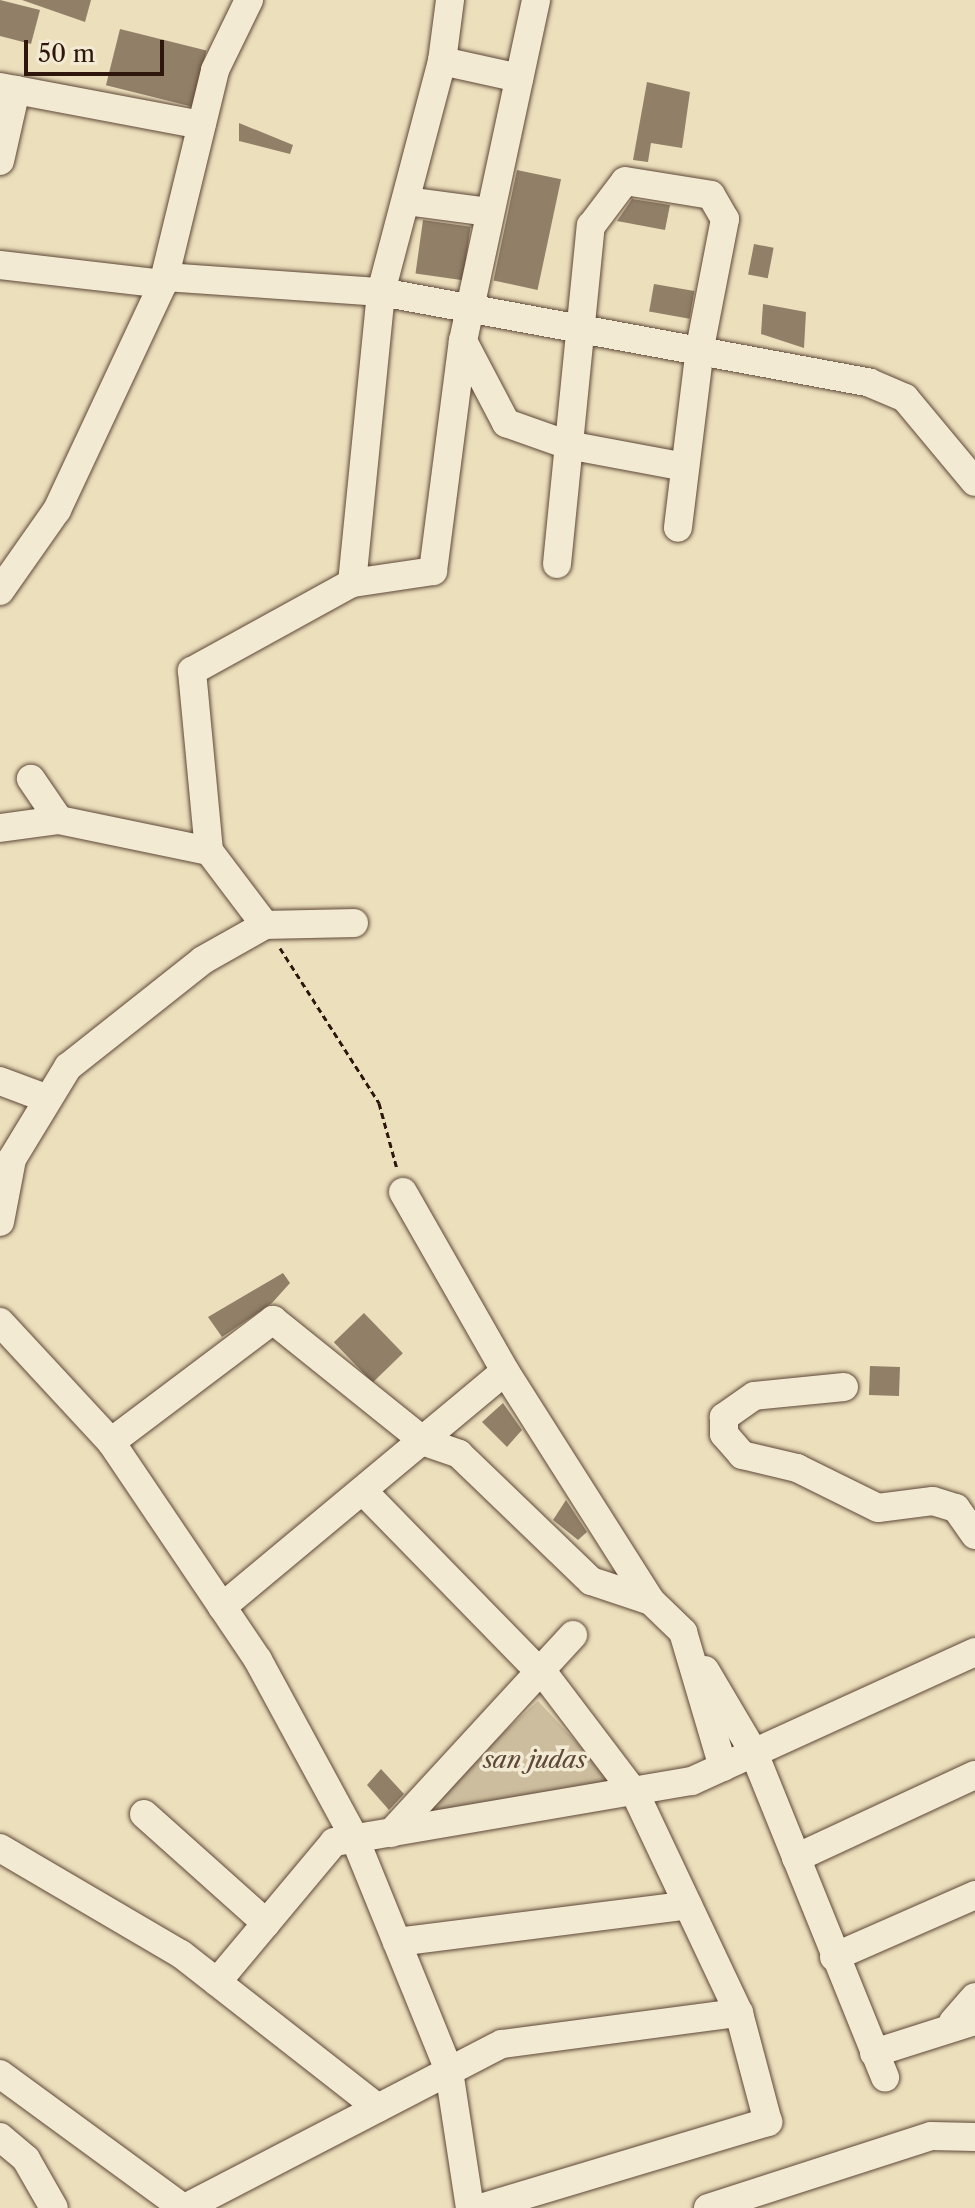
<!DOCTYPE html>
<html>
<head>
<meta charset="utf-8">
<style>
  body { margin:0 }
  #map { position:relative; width:975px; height:2208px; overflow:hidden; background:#ecdfbc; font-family:"Libre Caslon Text",serif }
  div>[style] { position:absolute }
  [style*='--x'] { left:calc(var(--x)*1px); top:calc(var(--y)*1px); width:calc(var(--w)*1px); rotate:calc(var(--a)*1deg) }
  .green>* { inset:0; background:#ccbd9e }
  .building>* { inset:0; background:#917f68; transform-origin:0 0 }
  .path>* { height:3px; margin-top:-1.5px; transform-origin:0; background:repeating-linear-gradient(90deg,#2f160c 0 6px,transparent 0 10px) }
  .roads { filter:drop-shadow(0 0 2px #5e4838) drop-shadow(0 0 2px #5e4838) }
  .minor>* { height:28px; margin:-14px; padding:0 14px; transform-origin:14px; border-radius:14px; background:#f3ead3 }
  span { translate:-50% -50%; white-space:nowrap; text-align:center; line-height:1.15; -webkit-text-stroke:7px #f3ead3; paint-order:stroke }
  .park-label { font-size:24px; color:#5e4838; font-style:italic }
  .scale { position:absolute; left:24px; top:40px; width:140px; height:36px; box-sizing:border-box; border:4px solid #2f160c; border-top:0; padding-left:10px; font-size:24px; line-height:28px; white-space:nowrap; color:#2f160c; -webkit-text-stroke:6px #f3ead3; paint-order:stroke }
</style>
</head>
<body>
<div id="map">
  <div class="green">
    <i style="clip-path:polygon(538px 1701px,621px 1790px,396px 1831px)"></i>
  </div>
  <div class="building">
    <i style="clip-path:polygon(0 0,40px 10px,31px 44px,0 36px)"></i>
    <i style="clip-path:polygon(22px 0,91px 0,85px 22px)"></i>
    <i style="left:120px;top:29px;width:89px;height:58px;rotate:14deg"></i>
    <i style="clip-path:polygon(647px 82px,690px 92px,682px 148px,651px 143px,648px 162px,633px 160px)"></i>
    <i style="clip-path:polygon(239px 123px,293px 145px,290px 154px,239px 141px)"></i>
    <i style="left:517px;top:170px;width:45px;height:113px;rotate:12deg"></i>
    <i style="clip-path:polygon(632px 199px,670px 205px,665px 230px,617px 221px)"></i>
    <i style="left:423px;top:220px;width:48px;height:54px;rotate:8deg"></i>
    <i style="left:754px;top:244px;width:20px;height:31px;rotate:11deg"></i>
    <i style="left:654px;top:284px;width:41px;height:28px;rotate:10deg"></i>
    <i style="clip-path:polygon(763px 304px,806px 312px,804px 348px,761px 334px)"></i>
    <i style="clip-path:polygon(283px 1273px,290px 1283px,272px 1303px,222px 1337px,208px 1317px)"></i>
    <i style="left:364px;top:1313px;width:56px;height:42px;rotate:46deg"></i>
    <i style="left:870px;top:1366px;width:30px;height:29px;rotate:2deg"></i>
    <i style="clip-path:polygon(503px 1403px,522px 1430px,507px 1447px,482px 1422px)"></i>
    <i style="clip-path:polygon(566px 1500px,587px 1532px,578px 1540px,553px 1520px)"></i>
    <i style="clip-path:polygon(381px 1769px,404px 1794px,389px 1810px,367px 1785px)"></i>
  </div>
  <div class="path">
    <i style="--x:280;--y:948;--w:184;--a:57.4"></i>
    <i style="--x:379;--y:1103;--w:68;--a:74.7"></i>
  </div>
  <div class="roads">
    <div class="minor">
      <i style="--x:442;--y:61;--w:79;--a:12.4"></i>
      <i style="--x:0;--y:87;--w:205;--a:10.7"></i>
      <i style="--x:0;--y:161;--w:73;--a:-77.3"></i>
      <i style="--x:406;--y:201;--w:84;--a:7.5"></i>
      <i style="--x:0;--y:265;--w:164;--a:6.6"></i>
      <i style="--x:165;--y:277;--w:217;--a:4"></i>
      <i style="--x:381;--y:292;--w:497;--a:10.5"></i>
      <i style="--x:870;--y:383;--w:38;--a:23"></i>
      <i style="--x:905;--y:398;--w:109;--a:50.2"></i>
      <i style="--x:463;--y:341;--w:93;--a:62.3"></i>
      <i style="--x:506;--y:423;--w:66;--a:19.5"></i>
      <i style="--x:568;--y:445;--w:119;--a:10.6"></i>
      <i style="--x:557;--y:564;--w:340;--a:-84.3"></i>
      <i style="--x:591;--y:226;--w:56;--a:-52.9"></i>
      <i style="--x:625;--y:181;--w:87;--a:9.2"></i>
      <i style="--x:711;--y:195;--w:28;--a:60"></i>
      <i style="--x:725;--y:219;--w:131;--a:101"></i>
      <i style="--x:700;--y:348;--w:181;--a:97"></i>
      <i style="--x:352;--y:583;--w:82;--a:-8.4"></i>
      <i style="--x:433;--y:571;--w:232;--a:-82.6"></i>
      <i style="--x:463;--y:341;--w:349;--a:-77.9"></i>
      <i style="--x:0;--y:591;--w:99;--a:-54.9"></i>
      <i style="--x:57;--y:510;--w:250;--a:-64.9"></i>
      <i style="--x:163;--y:284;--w:220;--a:-76.3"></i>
      <i style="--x:215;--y:70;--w:78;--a:-64.1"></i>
      <i style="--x:59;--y:820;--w:153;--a:11.7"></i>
      <i style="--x:0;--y:828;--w:60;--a:-7.7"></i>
      <i style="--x:59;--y:820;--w:50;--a:-124.3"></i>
      <i style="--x:265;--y:925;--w:93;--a:-127.1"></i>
      <i style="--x:209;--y:851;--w:181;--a:-95.4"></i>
      <i style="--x:192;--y:671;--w:183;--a:-28.8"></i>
      <i style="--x:352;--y:583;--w:292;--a:-84.3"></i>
      <i style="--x:381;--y:292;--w:239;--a:-75.2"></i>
      <i style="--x:442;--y:61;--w:62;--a:-82.5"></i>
      <i style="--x:0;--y:1081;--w:51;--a:20.6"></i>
      <i style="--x:403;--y:1192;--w:206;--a:60.3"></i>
      <i style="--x:0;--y:1222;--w:64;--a:-79.2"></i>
      <i style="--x:12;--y:1159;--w:108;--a:-58.7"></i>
      <i style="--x:68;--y:1067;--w:172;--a:-38.4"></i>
      <i style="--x:203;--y:960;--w:71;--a:-29.4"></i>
      <i style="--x:265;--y:925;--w:89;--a:-1.3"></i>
      <i style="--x:0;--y:1322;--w:163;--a:47.2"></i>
      <i style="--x:111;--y:1442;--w:263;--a:56"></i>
      <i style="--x:258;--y:1660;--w:204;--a:61.5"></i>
      <i style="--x:355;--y:1839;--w:250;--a:67.9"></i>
      <i style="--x:449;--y:2071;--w:139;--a:81.3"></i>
      <i style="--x:844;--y:1387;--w:90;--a:174.3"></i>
      <i style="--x:754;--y:1396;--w:37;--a:145"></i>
      <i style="--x:724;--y:1417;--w:17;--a:90"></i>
      <i style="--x:724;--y:1434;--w:28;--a:49"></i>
      <i style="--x:742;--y:1455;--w:57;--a:13.3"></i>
      <i style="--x:797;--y:1468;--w:90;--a:26.3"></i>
      <i style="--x:878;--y:1508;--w:55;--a:-7.3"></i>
      <i style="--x:933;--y:1501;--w:24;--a:17"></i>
      <i style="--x:956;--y:1508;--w:33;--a:55"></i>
      <i style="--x:111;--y:1442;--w:203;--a:-37"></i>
      <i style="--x:273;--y:1320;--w:195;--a:38.8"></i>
      <i style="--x:425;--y:1442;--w:36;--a:19"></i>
      <i style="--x:459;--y:1454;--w:183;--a:43.9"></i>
      <i style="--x:591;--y:1581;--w:63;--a:18.4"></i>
      <i style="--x:363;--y:1491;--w:238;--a:45.7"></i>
      <i style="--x:222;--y:1607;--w:368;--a:-39.8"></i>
      <i style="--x:505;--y:1371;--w:272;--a:57.6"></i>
      <i style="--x:651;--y:1601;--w:45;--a:44.1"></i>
      <i style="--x:683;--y:1632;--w:141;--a:73.5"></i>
      <i style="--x:705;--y:1670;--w:96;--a:59.4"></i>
      <i style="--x:754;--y:1753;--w:350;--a:68"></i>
      <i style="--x:144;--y:1814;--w:164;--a:41.8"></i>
      <i style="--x:391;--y:1833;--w:269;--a:-47.4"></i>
      <i style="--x:0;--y:1848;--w:210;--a:30.4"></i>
      <i style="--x:181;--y:1954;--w:250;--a:38"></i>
      <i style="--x:796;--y:1858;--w:197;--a:-24.9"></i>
      <i style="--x:397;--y:1942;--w:293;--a:-7.2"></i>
      <i style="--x:834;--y:1957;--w:154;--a:-23.7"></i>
      <i style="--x:217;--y:1982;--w:182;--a:-50.1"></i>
      <i style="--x:334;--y:1842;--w:363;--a:-9.7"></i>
      <i style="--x:692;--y:1781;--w:311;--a:-24.5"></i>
      <i style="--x:953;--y:2022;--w:33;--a:-49"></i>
      <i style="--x:874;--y:2053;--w:106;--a:-17.6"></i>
      <i style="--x:0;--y:2074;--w:227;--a:36.2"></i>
      <i style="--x:0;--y:2137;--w:34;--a:40"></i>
      <i style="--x:26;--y:2159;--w:56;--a:60.3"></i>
      <i style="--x:185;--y:2208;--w:357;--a:-27.4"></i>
      <i style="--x:502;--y:2044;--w:239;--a:-7.5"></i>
      <i style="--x:481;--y:2208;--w:300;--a:-16.7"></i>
      <i style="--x:768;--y:2122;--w:113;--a:-104.9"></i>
      <i style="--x:739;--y:2013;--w:241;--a:-115.3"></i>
      <i style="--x:636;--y:1795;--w:157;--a:-127.2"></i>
      <i style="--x:708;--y:2208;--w:234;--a:-17.9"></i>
      <i style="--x:931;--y:2136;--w:44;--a:1.3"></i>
    </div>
  </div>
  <div class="park-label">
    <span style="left:535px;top:1760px">san judas</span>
  </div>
  <div class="scale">50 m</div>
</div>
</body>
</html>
